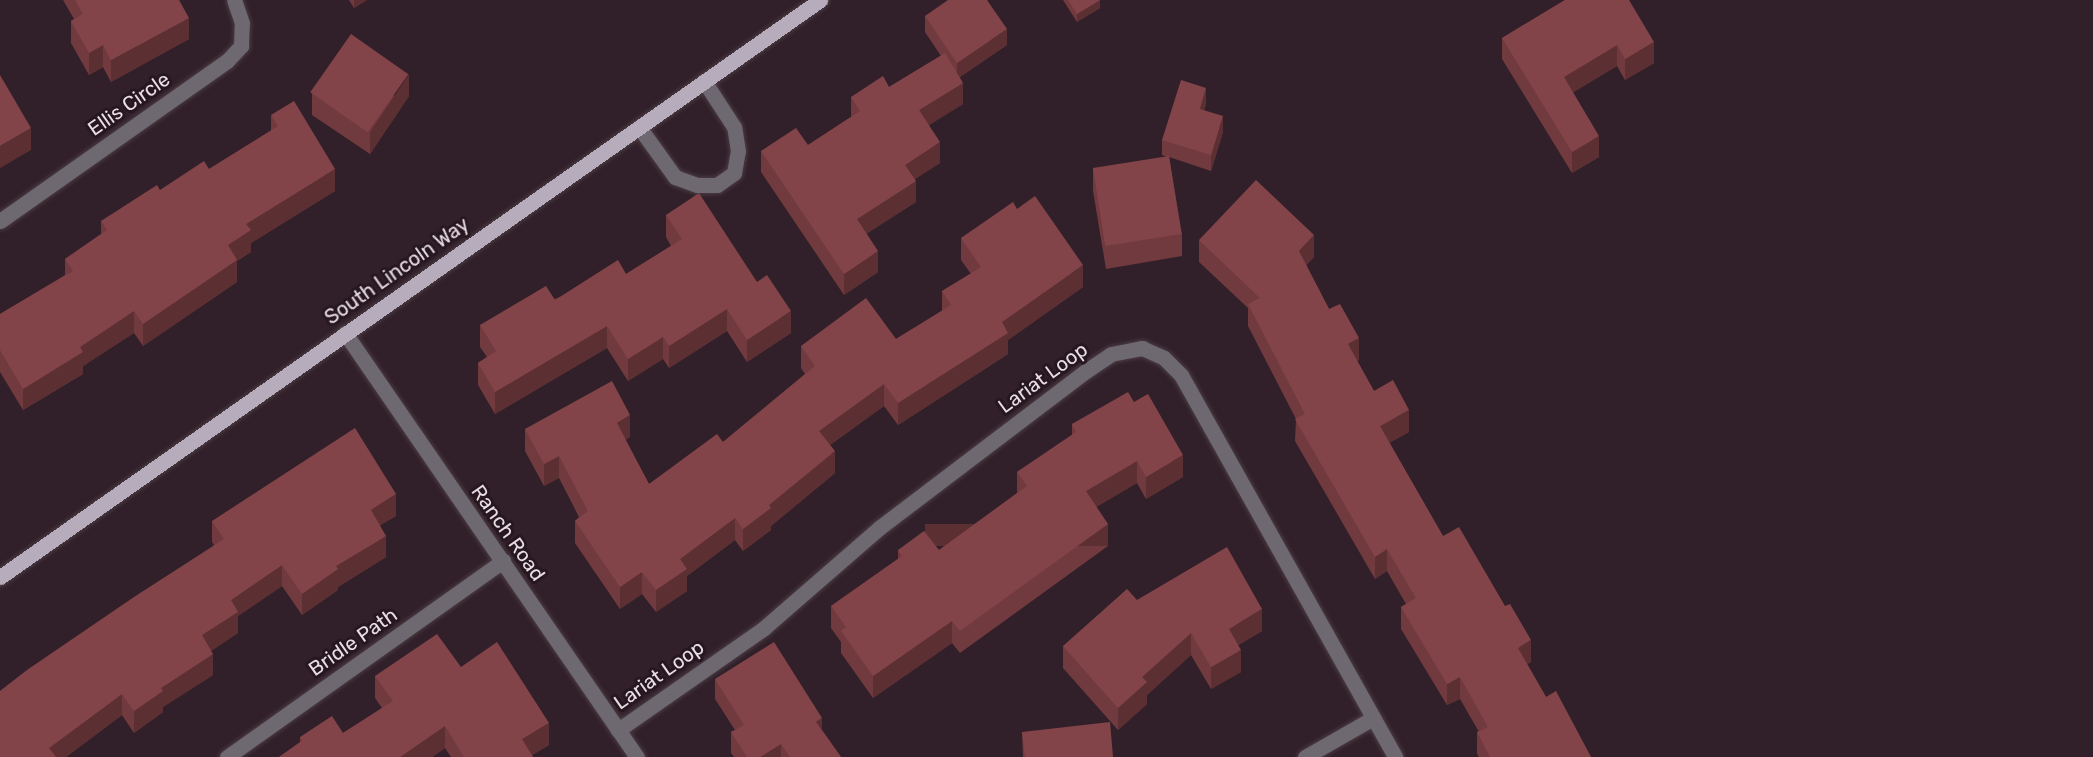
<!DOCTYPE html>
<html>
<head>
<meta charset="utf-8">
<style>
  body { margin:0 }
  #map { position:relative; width:2093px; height:757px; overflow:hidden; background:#312029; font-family:Rubik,sans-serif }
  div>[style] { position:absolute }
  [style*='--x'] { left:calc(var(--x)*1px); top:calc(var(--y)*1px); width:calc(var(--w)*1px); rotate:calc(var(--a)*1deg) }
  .roads { filter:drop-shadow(0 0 2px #4b3b43) drop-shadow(0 0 2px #4b3b43) }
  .minor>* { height:15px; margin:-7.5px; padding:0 7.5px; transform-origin:7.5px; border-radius:7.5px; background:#6e6971 }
  .major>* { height:15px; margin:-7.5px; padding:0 7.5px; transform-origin:7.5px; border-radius:7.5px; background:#b7acbc }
  .wall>* { inset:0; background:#713a3f }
  .shaded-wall>* { inset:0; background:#5c3033; transform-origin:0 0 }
  .building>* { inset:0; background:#834449; transform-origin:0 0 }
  span { translate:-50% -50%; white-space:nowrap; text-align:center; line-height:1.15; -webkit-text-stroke:6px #271720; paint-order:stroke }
  .street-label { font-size:20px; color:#e9dee3 }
</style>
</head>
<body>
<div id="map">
  <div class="roads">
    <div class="minor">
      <i style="--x:639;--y:127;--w:62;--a:54.2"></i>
      <i style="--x:675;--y:177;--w:23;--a:20"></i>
      <i style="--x:697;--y:185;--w:20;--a:0"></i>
      <i style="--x:717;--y:185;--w:21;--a:-35"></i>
      <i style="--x:734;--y:173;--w:22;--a:-80"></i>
      <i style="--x:738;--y:151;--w:24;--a:-99"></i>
      <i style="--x:734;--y:127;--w:55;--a:-123.1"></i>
      <i style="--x:0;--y:221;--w:278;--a:-35.2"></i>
      <i style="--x:227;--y:61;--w:21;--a:-47"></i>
      <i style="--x:241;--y:46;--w:23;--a:-88"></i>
      <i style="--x:242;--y:23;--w:24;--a:-109"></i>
      <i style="--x:345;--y:333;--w:515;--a:55.45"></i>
      <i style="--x:618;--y:730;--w:178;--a:-34.9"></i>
      <i style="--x:764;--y:628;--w:152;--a:-41"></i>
      <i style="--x:879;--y:528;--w:260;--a:-37.2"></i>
      <i style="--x:1086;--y:371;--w:30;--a:-34"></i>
      <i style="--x:1111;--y:354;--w:32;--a:-11"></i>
      <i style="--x:1142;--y:348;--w:24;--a:24"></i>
      <i style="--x:1164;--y:358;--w:24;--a:45"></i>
      <i style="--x:1181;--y:375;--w:438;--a:60.7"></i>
      <i style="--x:227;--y:757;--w:339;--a:-35.4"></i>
      <i style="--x:1305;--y:757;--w:78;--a:-29.8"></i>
    </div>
    <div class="major">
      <i style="--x:0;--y:577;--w:1003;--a:-35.13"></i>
    </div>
  </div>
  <div class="wall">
    <i style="clip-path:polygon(63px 0,179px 0,189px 39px,111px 82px,103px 67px,89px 75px,71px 43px,71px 21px,74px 19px)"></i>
    <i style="clip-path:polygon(349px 0,367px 0,354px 8px)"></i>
    <i style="clip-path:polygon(1063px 0,1100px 0,1100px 8px,1077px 22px)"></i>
    <i style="clip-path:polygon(1565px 0,1654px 63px,1625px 80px,1617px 66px,1573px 92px,1599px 157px,1572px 173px,1502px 59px,1502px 38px)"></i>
    <i style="clip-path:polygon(925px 16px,1007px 45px,960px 77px,963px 104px,929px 125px,940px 163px,915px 179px,916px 202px,867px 233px,878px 272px,844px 295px,761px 172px,761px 151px,808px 145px,851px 117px,851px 97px,889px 87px,941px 56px,925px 32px)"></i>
    <i style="clip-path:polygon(312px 93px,409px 96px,370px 154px,312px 115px)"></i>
    <i style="clip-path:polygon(1206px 104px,1204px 110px,1223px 132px,1211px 171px,1169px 157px,1182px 234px,1182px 256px,1106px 269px,1093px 191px,1093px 169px,1167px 157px,1162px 155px,1162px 140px)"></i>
    <i style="clip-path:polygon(271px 115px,335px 191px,251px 243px,251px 252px,237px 261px,237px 282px,143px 346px,134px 333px,83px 366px,83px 374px,23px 410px,0 372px,0 314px,65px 275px,65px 259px,101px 234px,101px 221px,160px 190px,209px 169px,271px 131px)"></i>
    <i style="clip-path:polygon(1017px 209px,1083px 287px,1008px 340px,1008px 354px,898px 425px,884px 406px,830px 445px,835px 473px,771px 526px,771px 530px,743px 551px,735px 540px,687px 576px,687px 591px,656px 612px,642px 594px,620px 609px,575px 543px,575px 521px,579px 517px,559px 478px,544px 486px,525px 451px,525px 429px,630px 437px,625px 440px,649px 484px,723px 442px,805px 374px,801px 368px,801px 346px,896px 339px,942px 311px,942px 291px,971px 274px,961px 260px,961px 238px)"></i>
    <i style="clip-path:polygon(666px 215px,757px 282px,791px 333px,747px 362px,727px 331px,669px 368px,663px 359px,628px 381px,607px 348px,495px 414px,478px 385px,478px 363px,487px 357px,480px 347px,480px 325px,626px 274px,671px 246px,666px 237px)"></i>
    <i style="clip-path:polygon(1199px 240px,1314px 257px,1306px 265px,1329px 309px,1359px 360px,1357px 361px,1374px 391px,1409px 432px,1389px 443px,1443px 536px,1531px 662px,1527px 664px,1546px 697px,1591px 757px,1479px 757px,1477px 754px,1477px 732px,1479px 732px,1460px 699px,1447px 705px,1401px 629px,1401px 607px,1406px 604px,1387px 571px,1375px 579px,1295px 441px,1296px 419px,1248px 326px,1248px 308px,1199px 262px)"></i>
    <i style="clip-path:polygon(1134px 402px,1183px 477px,1146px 499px,1137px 483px,1096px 507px,1108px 546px,960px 653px,952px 643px,873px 698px,841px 653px,841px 642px,831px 628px,831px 606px,898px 559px,898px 550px,939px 550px,1017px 493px,1017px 472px,1072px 435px,1072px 424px)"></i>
    <i style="clip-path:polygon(396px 516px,380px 525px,386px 557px,338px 587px,338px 590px,302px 615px,282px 586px,238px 616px,238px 633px,211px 651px,213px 675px,163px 707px,163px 712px,134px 733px,122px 715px,66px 757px,0 757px,214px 545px,212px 542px,212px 521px)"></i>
    <i style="clip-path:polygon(1137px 600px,1262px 631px,1238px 645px,1241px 672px,1211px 689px,1191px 655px,1147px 695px,1147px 704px,1118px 730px,1063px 668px,1063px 646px)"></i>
    <i style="clip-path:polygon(461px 667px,549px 745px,532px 755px,533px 757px,451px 757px,445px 748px,432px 757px,279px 757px,300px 742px,300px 737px,343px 733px,382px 708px,375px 698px,375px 676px)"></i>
    <i style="clip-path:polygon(715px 679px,822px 730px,841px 757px,734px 757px,731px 753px,731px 732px,735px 730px,715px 699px)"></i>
    <i style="clip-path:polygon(1022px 732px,1113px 757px,1023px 757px)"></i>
  </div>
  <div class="shaded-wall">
    <i style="clip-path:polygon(354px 0,367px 0,354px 8px)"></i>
    <i style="clip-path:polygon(1100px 0,1100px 8px,1077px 22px,1077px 14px)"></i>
    <i style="clip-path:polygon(189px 18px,189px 39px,111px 82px,111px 60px)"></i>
    <i style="clip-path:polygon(1007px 29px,1007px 45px,957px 79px,957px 63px)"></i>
    <i style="clip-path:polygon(1654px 42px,1654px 63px,1625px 80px,1625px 59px)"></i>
    <i style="clip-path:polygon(103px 45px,103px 67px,89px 75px,89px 53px)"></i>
    <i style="clip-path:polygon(1617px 45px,1617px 66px,1564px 98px,1564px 77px)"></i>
    <i style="clip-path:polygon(409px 74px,409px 96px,370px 154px,370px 132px)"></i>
    <i style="clip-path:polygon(963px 83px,963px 104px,919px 131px,919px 110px)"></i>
    <i style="clip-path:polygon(1206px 88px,1206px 104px,1200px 125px,1200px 109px)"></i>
    <i style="clip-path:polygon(1223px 116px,1223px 132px,1211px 171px,1211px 155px)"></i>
    <i style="clip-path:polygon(31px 128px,31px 150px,0 168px,0 146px)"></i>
    <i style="clip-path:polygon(1599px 136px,1599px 157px,1572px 173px,1572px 152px)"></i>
    <i style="clip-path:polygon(940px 142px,940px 163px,905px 185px,905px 165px)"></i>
    <i style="clip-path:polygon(335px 169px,335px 191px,251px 243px,251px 252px,237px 261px,237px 282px,143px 346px,143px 324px,228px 245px,246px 224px)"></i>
    <i style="clip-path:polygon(916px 181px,916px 202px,857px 240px,857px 219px)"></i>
    <i style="clip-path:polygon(1314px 235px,1314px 257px,1299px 273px,1299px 251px)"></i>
    <i style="clip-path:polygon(878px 251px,878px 272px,844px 295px,844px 274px)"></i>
    <i style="clip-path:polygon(1083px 265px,1083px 287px,1008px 340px,1008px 354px,898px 425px,898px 403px,1002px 322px)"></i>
    <i style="clip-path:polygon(727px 309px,727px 331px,669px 368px,669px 346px)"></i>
    <i style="clip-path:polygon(134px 311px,134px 333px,83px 366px,83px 374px,23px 410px,23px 389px,80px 347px)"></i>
    <i style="clip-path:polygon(791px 311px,791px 333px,747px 362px,747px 340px)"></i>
    <i style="clip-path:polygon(607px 326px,607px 348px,495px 414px,495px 392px)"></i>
    <i style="clip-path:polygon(663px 337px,663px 359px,628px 381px,628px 359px)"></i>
    <i style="clip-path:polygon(1359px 338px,1359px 360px,1348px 366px,1348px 344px)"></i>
    <i style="clip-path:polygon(884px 384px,884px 406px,819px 453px,819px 431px)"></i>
    <i style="clip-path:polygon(1409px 410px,1409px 432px,1380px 448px,1380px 426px)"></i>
    <i style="clip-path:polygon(630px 415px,630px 437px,617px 445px,617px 423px)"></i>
    <i style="clip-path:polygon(835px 451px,835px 473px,771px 526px,771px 530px,743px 551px,743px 529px,769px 505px)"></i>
    <i style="clip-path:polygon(1183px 455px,1183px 477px,1146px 499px,1146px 477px)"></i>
    <i style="clip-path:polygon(559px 456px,559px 478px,544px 486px,544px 464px)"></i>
    <i style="clip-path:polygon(1137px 461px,1137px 483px,1086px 513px,1086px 491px)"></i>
    <i style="clip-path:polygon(396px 494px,396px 516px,371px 531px,371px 510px)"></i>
    <i style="clip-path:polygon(735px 518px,735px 540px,687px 576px,687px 591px,656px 612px,656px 590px,680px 559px)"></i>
    <i style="left:1108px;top:524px;width:22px;height:183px;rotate:90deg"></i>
    <i style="clip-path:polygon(386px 536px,386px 557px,338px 587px,338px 590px,302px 615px,302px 594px,336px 566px)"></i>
    <i style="clip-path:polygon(1387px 549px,1387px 571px,1375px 579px,1375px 557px)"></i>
    <i style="clip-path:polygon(282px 565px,282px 586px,238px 616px,238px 633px,202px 657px,202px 635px,231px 600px)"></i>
    <i style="clip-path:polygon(642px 572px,642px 594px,620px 609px,620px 587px)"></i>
    <i style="clip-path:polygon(1262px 609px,1262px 631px,1229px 651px,1229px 629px)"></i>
    <i style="clip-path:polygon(952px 621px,952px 643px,873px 698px,873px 676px)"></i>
    <i style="clip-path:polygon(1191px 633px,1191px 655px,1147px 695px,1147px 704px,1118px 730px,1118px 708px,1142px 677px)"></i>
    <i style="clip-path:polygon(1531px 640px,1531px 662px,1518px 670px,1518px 648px)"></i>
    <i style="clip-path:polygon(1241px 650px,1241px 672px,1211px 689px,1211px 667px)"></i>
    <i style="clip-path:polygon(213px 654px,213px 675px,163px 707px,163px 712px,134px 733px,134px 711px,161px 688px)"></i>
    <i style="clip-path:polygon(1460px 677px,1460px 699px,1447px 705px,1447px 684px)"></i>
    <i style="clip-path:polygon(122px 694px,122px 715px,66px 757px,49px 757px,49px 748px)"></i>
    <i style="clip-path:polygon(822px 718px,822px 739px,816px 722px)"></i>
    <i style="clip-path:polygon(549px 723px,549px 745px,529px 757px,522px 739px)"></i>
    <i style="clip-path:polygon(445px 726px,445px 748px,432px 757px,400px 757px)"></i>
    <i style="clip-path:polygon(781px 744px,781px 757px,760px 757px)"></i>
  </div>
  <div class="building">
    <i style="clip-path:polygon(75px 0,179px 0,189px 18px,111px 60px,103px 45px,89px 53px,71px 21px,83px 14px)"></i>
    <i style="clip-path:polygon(948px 0,987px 0,1007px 29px,957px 63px,925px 16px)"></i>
    <i style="clip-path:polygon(1068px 0,1100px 0,1077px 14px)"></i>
    <i style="clip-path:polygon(1565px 0,1629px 0,1654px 42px,1625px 59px,1617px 45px,1564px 77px,1599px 136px,1572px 152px,1502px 38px)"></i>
    <i style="left:351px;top:34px;width:70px;height:71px;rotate:35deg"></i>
    <i style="clip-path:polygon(945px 53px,963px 83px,919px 110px,940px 142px,905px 165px,916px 181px,857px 219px,878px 251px,844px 274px,761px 151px,796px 128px,808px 145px,860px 111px,851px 97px,883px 76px,889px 87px)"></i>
    <i style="clip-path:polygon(0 75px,31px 128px,0 146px)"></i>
    <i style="clip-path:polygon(1181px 80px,1206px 88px,1200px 109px,1223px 116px,1211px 155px,1162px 140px)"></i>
    <i style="clip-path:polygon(294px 101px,335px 169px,246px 224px,251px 230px,228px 245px,237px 260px,143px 324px,134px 311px,80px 347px,83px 352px,23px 389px,0 350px,0 314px,73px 271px,65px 259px,107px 230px,101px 221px,157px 185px,160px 190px,204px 161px,209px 169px,278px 126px,271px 115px)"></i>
    <i style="left:1169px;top:156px;width:79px;height:77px;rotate:81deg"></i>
    <i style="clip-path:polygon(1256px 180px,1314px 235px,1299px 251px,1329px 309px,1340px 304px,1359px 338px,1348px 344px,1374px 391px,1393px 380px,1409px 410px,1380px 426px,1443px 536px,1459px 527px,1505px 606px,1510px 604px,1531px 640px,1518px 648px,1546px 697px,1556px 691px,1591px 757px,1490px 757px,1477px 732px,1488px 727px,1460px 677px,1447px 684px,1401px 607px,1416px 598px,1387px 549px,1375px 557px,1295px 419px,1305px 414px,1248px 304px,1260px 298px,1199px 240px)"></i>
    <i style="clip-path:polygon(699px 193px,757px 282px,767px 275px,791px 311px,747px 340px,727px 309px,669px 346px,663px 337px,628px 359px,607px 326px,495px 392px,478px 363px,496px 351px,480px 325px,546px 286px,555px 300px,618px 260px,626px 274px,682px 239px,666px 215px)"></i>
    <i style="clip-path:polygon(1035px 196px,1083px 265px,1002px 322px,1008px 333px,898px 403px,884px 384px,819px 431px,835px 451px,769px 505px,771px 508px,743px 529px,735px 518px,680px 559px,687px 569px,656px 590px,642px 572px,620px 587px,575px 521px,588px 511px,559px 456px,544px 464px,525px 429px,612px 381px,630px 415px,617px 423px,649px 484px,717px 434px,723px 442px,815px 366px,801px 346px,866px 298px,896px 339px,951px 305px,942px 291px,981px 267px,961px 238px,1013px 202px,1017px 209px)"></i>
    <i style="clip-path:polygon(1128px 392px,1134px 402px,1148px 394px,1183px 455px,1146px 477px,1137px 461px,1086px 491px,1108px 524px,960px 631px,952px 621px,873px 676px,841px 631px,846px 627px,831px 606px,902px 556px,898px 550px,924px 531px,939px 550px,1027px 486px,1017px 472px,1076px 432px,1072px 424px)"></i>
    <i style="clip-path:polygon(355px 428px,396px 494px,371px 510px,386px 536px,336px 566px,338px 569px,302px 594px,282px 565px,231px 600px,238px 612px,202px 635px,213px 654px,161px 688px,163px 691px,134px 711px,122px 694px,49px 748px,56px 757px,0 757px,0 691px,27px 670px,134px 597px,224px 539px,212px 521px)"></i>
    <i style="clip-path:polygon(1227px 547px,1262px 609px,1229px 629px,1241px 650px,1211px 667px,1191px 633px,1142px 677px,1147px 682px,1118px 708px,1063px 646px,1127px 589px,1137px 600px)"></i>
    <i style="clip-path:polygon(437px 634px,461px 667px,497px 642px,549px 723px,522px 739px,533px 757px,464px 757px,445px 726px,400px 757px,279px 757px,302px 741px,300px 737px,332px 716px,343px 733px,393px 701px,375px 676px)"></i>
    <i style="clip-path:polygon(774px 642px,822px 718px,816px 722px,841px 757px,790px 757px,781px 744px,760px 757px,747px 757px,731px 732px,744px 725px,715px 679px)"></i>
    <i style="clip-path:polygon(1110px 722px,1113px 757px,1025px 757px,1022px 732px)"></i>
  </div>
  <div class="street-label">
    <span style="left:129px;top:104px;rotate:-35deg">Ellis Circle</span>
    <span style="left:397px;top:271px;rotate:-35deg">South Lincoln Way</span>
    <span style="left:1043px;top:378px;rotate:-36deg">Lariat Loop</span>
    <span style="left:508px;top:533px;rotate:55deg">Ranch Road</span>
    <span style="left:353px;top:642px;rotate:-35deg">Bridle Path</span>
    <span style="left:659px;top:675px;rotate:-35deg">Lariat Loop</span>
  </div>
</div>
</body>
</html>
